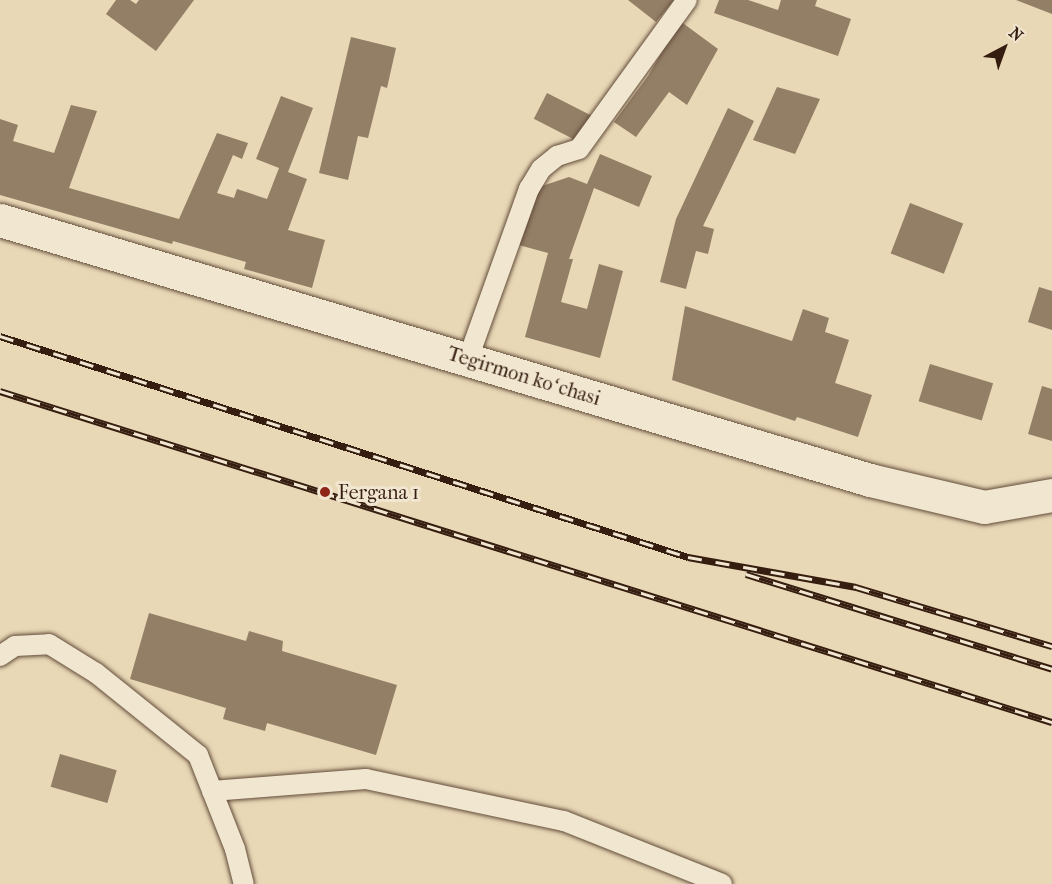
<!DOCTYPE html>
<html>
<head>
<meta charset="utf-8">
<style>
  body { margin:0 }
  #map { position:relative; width:1052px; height:884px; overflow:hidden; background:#e9d8b6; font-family:"IM FELL French Canon",serif }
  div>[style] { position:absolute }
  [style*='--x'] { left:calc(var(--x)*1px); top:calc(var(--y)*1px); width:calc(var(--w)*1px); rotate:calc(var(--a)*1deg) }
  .building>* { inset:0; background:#937e66; transform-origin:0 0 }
  .roads { filter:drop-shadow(0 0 2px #624c3a) drop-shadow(0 0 2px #624c3a) }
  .lane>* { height:20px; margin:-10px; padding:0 10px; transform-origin:10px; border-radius:10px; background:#f1e6d0 }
  .street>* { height:33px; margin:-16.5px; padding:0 16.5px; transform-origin:16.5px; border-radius:16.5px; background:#f1e6d0 }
  .rail>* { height:7px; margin-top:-3.5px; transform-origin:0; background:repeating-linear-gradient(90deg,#f1e6d0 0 14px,#351d10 0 28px); box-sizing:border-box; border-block:2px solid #351d10 }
  .dots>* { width:16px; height:16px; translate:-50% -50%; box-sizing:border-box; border:3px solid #f1e6d0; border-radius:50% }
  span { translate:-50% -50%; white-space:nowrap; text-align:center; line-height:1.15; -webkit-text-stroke:6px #f1e6d0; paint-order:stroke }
  .street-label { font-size:20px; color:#351d10 }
  .poi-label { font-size:20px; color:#351d10 }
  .left { translate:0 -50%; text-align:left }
  .north { position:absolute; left:974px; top:18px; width:60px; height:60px; -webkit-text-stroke:4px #f1e6d0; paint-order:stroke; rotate:41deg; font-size:16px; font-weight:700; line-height:24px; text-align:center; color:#351d10 }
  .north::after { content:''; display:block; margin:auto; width:21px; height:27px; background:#351d10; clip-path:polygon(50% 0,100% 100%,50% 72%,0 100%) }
</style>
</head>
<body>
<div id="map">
  <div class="building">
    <i style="clip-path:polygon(116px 0,130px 0,136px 4px,139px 0,194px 0,156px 51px,106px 14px)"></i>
    <i style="clip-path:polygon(628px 0,674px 0,656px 22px)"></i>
    <i style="clip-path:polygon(719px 0,748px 0,778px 10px,781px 0,817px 0,815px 6px,851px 19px,838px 56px,714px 13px)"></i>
    <i style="clip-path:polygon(1016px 0,1052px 0,1052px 14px)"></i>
    <i style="clip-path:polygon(680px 21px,718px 49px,687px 105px,669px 92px,636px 137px,614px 122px,648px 76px)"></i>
    <i style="clip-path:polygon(351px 37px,396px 48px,387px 88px,381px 86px,368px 138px,358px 136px,348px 180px,319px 173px)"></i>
    <i style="clip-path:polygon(777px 87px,820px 99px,795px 154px,753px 140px)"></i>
    <i style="left:547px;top:93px;width:53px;height:29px;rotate:27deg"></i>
    <i style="clip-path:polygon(281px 96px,313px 108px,288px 172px,307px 179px,288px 230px,325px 240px,312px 288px,244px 269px,246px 262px,173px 241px,172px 244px,0 195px,0 119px,18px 125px,13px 141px,54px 153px,71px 105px,97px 111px,69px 188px,179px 219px,217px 133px,248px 143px,242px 159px,233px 155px,217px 193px,234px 198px,237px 189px,267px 199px,279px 168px,256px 159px)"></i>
    <i style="clip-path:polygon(728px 108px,754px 121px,703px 226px,714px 229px,708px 254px,696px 251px,686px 289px,660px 282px,676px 219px)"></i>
    <i style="clip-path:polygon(600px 154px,652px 176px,639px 207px,594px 188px,569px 259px,573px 259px,561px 302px,587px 309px,599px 264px,623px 271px,600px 358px,525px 337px,548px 253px,515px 244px,539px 187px,569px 177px,587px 184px)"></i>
    <i style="left:910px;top:203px;width:57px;height:54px;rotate:21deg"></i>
    <i style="clip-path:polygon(1039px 287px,1052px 291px,1052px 330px,1028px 322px)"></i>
    <i style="clip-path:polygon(685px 306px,792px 341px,803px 309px,829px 318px,825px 332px,849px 340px,835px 383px,872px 395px,858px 437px,797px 417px,795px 421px,672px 380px)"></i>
    <i style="left:930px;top:364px;width:66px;height:39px;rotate:17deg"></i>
    <i style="clip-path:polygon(1042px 386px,1052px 389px,1052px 441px,1028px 434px)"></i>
    <i style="clip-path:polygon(149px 613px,246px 641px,249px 631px,283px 641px,282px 651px,397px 685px,376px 755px,267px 723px,265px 731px,223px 719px,226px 708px,130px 679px)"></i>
    <i style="left:60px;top:754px;width:59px;height:34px;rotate:16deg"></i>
  </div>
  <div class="roads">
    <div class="lane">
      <i style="--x:468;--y:359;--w:181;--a:-70.3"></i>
      <i style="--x:529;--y:189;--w:23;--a:-59"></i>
      <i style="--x:541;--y:169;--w:21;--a:-39"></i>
      <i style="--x:557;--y:156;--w:23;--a:-18"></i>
      <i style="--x:579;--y:149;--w:184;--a:-54.1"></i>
      <i style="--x:0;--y:656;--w:18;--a:-34"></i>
      <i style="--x:15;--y:646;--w:34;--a:-3"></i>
      <i style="--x:49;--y:644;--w:55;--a:31.7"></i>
      <i style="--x:96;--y:673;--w:131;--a:38.8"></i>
      <i style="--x:198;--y:755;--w:101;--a:68.5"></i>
      <i style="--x:235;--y:849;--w:36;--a:76"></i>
      <i style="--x:212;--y:791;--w:154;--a:-4.5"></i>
      <i style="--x:366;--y:779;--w:202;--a:12"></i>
      <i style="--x:564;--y:821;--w:170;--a:21.7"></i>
    </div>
    <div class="street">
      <i style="--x:0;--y:220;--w:908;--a:16.64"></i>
      <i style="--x:870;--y:480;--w:117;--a:13.3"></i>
      <i style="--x:984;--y:507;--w:69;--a:-10"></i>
    </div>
  </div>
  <div class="rail">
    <i style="--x:0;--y:336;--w:723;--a:17.81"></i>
    <i style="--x:688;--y:557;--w:171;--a:10.1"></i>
    <i style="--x:856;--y:587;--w:205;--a:16.8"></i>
    <i style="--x:0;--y:391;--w:1103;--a:17.47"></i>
    <i style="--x:746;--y:574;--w:320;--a:17.2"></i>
  </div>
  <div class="dots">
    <i style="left:325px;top:492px;background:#8f2418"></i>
  </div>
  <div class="street-label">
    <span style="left:524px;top:376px;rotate:17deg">Tegirmon koʻchasi</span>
  </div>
  <div class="poi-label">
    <span class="left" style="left:338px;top:492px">Fergana 1</span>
  </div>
  <div class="north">N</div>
</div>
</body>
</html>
